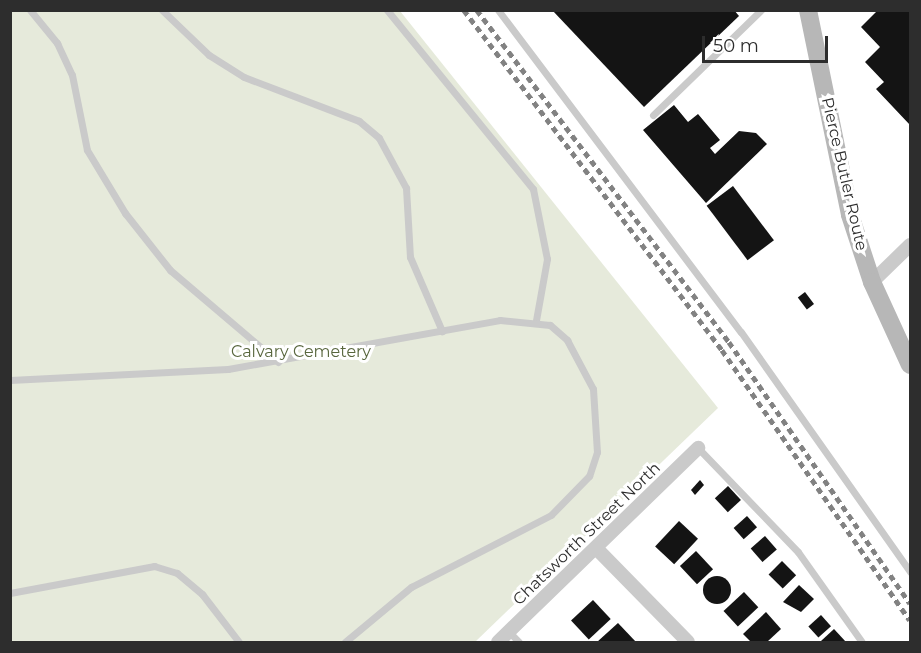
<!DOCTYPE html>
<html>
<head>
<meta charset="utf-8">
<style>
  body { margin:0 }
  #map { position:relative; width:921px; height:653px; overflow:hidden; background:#fff; font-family:Montserrat,sans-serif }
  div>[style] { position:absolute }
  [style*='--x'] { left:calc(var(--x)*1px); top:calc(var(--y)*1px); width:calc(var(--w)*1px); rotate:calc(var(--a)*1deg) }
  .green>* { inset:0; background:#e6eadb }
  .building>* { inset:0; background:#141414; transform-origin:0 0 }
  .round { border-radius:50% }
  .service>* { height:7px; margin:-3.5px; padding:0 3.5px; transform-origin:3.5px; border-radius:3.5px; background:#cacaca }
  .minor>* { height:14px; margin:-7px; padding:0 7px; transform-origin:7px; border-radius:7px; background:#cacaca }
  .secondary>* { height:18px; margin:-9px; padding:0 9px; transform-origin:9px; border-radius:9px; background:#b7b7b7 }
  .rail>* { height:4.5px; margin-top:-2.25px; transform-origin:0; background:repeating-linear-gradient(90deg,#828282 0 6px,transparent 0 10.5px) }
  span { translate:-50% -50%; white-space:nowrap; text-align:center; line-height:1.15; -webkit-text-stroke:6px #fff; paint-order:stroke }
  .street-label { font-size:16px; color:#2d2d2d }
  .park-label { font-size:16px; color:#58663d }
  .frame { position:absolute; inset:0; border:12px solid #2d2d2d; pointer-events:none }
  .scale { position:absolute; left:702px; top:36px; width:126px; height:27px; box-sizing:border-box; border:3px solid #2d2d2d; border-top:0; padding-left:8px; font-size:18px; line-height:21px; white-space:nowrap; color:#2d2d2d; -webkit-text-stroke:4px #fff; paint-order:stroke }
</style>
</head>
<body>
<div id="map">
  <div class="green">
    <i style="clip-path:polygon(10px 11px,400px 11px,718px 408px,475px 642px,11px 642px)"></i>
  </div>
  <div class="building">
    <i style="clip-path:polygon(552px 10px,734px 10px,739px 16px,644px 107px)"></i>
    <i style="clip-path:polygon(878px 10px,910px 10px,910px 125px,876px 89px,884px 82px,865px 62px,880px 47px,861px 27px)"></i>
    <i style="clip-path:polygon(674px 105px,688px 122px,698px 114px,720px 140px,710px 148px,715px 154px,739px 131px,756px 133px,767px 144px,706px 203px,643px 130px)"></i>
    <i style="left:733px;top:186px;width:68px;height:33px;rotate:53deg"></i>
    <i style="left:805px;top:292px;width:15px;height:9px;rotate:53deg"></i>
    <i style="clip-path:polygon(700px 480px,704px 485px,695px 495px,691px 490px)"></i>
    <i style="left:728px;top:486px;width:19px;height:18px;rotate:47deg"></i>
    <i style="left:747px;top:516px;width:15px;height:18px;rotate:48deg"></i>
    <i style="left:679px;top:521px;width:26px;height:35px;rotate:43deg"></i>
    <i style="left:765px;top:536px;width:18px;height:19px;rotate:49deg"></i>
    <i style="left:696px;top:551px;width:25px;height:22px;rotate:47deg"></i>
    <i style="left:782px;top:561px;width:20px;height:19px;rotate:45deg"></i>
    <i class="round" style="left:703px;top:576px;width:28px;height:28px"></i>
    <i style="clip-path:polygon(799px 585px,814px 599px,801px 612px,783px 602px)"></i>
    <i style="left:744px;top:592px;width:21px;height:28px;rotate:47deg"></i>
    <i style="left:593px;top:600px;width:26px;height:30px;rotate:47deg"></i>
    <i style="clip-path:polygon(766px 612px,781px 629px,767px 642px,751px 642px,743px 634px)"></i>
    <i style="left:821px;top:615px;width:15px;height:17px;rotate:48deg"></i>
    <i style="clip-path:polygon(618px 623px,636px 642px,597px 642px)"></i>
    <i style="clip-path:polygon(834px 629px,846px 642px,821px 641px)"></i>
  </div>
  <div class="service">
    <i style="--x:30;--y:10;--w:43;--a:50.7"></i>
    <i style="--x:57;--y:43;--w:35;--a:65"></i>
    <i style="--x:72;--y:75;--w:76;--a:78.7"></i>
    <i style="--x:87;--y:150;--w:74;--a:58.9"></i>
    <i style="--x:125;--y:213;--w:73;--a:51.7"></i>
    <i style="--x:170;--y:270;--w:142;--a:40.4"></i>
    <i style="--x:162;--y:10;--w:65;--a:43.8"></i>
    <i style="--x:209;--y:55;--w:41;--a:32.2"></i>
    <i style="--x:244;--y:77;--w:123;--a:20.9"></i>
    <i style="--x:359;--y:121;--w:26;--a:40"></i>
    <i style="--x:379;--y:138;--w:57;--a:61.6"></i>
    <i style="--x:406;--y:188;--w:69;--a:86.7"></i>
    <i style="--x:410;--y:257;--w:81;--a:66.6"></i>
    <i style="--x:387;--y:10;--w:231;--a:50.8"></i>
    <i style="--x:533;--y:189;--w:71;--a:78.7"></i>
    <i style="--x:547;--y:259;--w:62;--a:100.2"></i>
    <i style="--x:498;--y:10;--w:403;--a:53"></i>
    <i style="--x:741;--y:332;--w:294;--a:54.8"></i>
    <i style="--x:653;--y:115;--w:151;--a:-44.2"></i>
    <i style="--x:10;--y:380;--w:218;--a:-2.9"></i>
    <i style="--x:228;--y:369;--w:276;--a:-10.2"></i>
    <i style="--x:500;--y:320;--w:50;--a:5.7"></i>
    <i style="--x:550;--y:325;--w:23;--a:41"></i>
    <i style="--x:567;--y:340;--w:55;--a:62"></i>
    <i style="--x:593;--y:389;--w:63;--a:86.4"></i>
    <i style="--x:597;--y:452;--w:25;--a:108"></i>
    <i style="--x:589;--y:476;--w:54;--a:134.3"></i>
    <i style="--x:551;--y:515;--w:157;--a:152.8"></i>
    <i style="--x:411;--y:587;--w:86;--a:140.2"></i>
    <i style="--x:698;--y:448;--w:144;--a:46.1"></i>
    <i style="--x:798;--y:552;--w:110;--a:54.6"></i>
    <i style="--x:10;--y:593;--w:147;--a:-10.6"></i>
    <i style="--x:154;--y:566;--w:24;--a:17"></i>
    <i style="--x:177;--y:573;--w:33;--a:40"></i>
    <i style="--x:202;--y:594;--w:61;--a:52.4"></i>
    <i style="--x:509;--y:632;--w:14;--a:45"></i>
  </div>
  <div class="minor">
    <i style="--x:872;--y:282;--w:53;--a:-44.2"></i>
    <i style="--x:597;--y:549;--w:130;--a:45.6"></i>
    <i style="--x:498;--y:642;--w:279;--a:-44.1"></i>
  </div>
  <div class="secondary">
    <i style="--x:808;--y:10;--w:209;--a:78.4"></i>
    <i style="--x:850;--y:215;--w:71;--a:71.8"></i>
    <i style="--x:872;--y:282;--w:91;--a:65.4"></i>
  </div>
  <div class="rail">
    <i style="--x:464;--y:10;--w:427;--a:52.8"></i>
    <i style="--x:722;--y:350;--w:329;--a:55.2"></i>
    <i style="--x:477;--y:10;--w:417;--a:52.8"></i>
    <i style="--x:729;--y:342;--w:318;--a:55.3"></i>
  </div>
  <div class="street-label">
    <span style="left:844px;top:174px;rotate:77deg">Pierce Butler Route</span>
    <span style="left:587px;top:534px;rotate:-44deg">Chatsworth Street North</span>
  </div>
  <div class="park-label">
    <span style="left:301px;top:352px">Calvary Cemetery</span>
  </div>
  <div class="frame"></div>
  <div class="scale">50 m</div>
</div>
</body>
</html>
